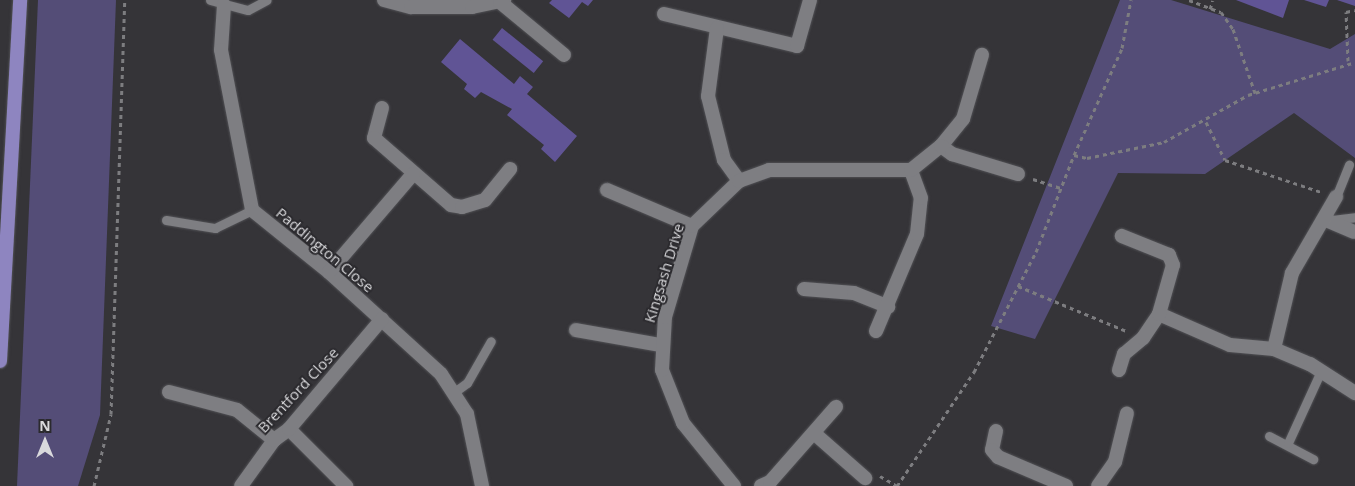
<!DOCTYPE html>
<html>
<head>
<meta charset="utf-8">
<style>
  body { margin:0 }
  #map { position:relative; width:1355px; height:486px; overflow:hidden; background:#353438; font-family:"Open Sans",sans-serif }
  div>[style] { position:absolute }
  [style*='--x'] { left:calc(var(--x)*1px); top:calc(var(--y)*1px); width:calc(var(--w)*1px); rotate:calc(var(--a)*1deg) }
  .green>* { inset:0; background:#544d77 }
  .building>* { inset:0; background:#605495; transform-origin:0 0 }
  .path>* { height:3px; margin-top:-1.5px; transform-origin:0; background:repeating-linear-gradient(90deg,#7d7d80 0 4px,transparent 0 8px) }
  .roads { filter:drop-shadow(0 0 1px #515155) drop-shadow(0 0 1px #515155) }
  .service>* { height:9px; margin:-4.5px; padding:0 4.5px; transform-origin:4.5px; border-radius:4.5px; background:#7e7e82 }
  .minor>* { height:14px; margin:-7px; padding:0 7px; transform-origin:7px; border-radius:7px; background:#7e7e82 }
  .trunk>* { height:14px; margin:-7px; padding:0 7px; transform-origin:7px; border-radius:7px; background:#8e85c0 }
  span { translate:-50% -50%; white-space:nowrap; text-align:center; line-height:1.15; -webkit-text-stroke:4px #2b2a2e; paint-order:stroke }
  .street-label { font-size:15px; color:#d9d9dc }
  .north { position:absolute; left:20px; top:416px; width:50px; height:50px; -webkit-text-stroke:4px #2b2a2e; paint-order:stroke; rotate:0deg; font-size:14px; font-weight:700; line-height:20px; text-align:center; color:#d9d9dc }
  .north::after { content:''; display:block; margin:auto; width:18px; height:22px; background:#d9d9dc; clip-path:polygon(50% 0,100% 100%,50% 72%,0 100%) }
</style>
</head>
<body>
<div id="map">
  <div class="green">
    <i style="clip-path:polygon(38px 0,116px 0,100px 415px,78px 486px,17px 486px)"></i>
    <i style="clip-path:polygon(1120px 0,1171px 0,1330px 49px,1355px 34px,1355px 158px,1294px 113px,1205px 174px,1118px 173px,1035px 339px,991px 326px)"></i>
  </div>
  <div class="building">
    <i style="clip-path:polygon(552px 0,593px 0,588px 6px,582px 2px,569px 18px,549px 3px)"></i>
    <i style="clip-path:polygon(1236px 0,1289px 0,1283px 18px)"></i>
    <i style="clip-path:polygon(1304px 0,1329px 0,1326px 7px)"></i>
    <i style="clip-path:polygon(1338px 0,1355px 0,1355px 6px,1337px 0)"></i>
    <i style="left:502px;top:28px;width:53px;height:15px;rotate:39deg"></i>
    <i style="clip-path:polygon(460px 39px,514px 84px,520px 76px,533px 87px,527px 94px,577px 136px,555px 162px,541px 149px,544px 145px,507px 115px,512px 109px,481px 92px,475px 98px,464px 89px,467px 84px,441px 62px)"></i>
  </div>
  <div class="path">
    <i style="--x:1189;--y:0;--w:34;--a:21"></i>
    <i style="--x:1221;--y:12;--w:21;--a:55"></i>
    <i style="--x:1233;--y:29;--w:68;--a:71"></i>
    <i style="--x:1210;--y:9;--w:9;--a:-72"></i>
    <i style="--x:1348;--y:61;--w:49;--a:-92.3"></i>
    <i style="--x:1346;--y:12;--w:9;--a:-13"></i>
    <i style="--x:1206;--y:122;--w:42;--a:63.4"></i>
    <i style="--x:1225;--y:160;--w:101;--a:18.4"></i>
    <i style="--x:1074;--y:155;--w:117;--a:-65.8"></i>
    <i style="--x:1122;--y:48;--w:49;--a:-79.4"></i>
    <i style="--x:1033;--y:179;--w:29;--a:18"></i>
    <i style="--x:1018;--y:286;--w:117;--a:22.6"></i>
    <i style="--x:880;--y:476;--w:20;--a:30"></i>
    <i style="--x:94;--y:486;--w:74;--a:-76.7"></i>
    <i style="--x:111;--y:414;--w:414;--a:-88.1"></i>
    <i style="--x:897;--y:486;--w:138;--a:-56"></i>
    <i style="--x:974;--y:372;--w:135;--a:-62.7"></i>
    <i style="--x:1036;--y:252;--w:104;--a:-68.6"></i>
    <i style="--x:1074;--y:155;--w:13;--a:13"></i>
    <i style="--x:1087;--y:158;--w:79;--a:-11.7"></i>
    <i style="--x:1164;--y:142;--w:96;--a:-29.2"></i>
    <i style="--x:1248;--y:95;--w:112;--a:-17.1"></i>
  </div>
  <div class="roads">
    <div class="service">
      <i style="--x:210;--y:0;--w:39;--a:15"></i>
      <i style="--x:248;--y:10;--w:21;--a:-28"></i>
      <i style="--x:1336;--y:197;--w:35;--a:-68"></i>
      <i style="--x:166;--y:220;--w:50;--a:9.3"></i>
      <i style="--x:215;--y:228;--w:41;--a:-25.9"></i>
      <i style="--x:1332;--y:220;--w:23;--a:-7"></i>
      <i style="--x:453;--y:393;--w:17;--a:-36"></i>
      <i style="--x:467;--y:383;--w:48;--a:-60.3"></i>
      <i style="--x:1269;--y:436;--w:50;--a:27.6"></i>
      <i style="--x:1288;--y:443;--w:79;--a:-65.4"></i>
    </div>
    <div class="minor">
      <i style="--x:384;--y:0;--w:28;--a:15"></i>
      <i style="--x:411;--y:7;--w:61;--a:0"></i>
      <i style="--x:472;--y:7;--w:33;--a:-12"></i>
      <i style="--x:500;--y:2;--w:83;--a:39.6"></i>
      <i style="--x:224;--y:5;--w:45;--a:93.8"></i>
      <i style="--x:221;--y:50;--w:163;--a:79"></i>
      <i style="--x:252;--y:210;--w:99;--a:38.8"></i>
      <i style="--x:329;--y:272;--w:151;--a:42.3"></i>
      <i style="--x:441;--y:374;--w:48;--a:57"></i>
      <i style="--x:467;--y:414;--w:74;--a:78.2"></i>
      <i style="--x:664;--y:14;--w:137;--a:13.5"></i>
      <i style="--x:797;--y:46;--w:48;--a:-74.2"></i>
      <i style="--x:717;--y:28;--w:69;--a:97.5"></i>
      <i style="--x:708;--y:96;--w:66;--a:76"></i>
      <i style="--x:724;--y:160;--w:26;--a:54"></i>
      <i style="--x:382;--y:108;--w:31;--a:105"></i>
      <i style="--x:374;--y:138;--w:102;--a:41"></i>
      <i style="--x:451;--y:205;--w:11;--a:10"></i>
      <i style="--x:462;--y:207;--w:24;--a:-17"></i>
      <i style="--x:485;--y:200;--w:40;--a:-51"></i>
      <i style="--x:941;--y:146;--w:35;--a:-51"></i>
      <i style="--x:963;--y:119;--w:67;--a:-73.5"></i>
      <i style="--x:607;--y:190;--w:92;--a:23"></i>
      <i style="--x:1326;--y:220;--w:30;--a:23"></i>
      <i style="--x:329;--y:272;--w:129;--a:-49.4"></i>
      <i style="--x:804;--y:289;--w:50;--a:4.6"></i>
      <i style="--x:854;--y:293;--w:37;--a:22"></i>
      <i style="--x:1159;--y:314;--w:77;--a:23.6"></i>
      <i style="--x:1230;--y:345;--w:44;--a:5.2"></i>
      <i style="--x:1274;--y:349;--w:39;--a:23"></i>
      <i style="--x:1310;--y:364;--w:54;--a:32.8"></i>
      <i style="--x:576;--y:330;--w:85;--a:10.1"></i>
      <i style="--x:876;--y:331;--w:105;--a:-67.1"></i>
      <i style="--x:917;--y:234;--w:36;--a:-84"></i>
      <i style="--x:921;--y:198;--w:30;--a:-110"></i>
      <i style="--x:1274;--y:349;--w:78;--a:-76.7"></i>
      <i style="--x:1292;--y:273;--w:88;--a:-59.9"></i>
      <i style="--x:1119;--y:370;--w:17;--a:-73"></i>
      <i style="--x:1124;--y:354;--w:25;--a:-40"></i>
      <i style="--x:1143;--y:338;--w:29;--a:-56"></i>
      <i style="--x:1159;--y:314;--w:51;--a:-74.1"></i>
      <i style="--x:1173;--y:265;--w:11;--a:-112"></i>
      <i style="--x:1169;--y:255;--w:51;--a:-158"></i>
      <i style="--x:169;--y:392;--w:70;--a:14.8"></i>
      <i style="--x:237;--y:410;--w:48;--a:39"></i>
      <i style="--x:289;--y:429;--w:81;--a:45"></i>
      <i style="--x:996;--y:431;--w:19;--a:102"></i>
      <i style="--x:992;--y:450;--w:9;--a:49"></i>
      <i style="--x:998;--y:457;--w:74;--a:23.1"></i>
      <i style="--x:815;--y:434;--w:67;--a:41.3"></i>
      <i style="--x:241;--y:486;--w:57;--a:-54.3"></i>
      <i style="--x:274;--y:440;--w:19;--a:-36"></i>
      <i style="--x:289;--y:429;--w:144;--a:-49.8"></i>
      <i style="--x:734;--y:486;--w:81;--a:-129"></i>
      <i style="--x:683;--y:423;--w:57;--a:-111.6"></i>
      <i style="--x:662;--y:370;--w:53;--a:-86.8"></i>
      <i style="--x:665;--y:317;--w:95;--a:-73.5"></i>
      <i style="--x:692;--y:226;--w:65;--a:-43.8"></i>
      <i style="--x:739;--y:181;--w:32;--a:-20"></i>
      <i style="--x:769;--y:170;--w:142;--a:0"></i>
      <i style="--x:911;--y:170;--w:38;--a:-39"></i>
      <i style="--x:941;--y:146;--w:14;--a:36"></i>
      <i style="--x:952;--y:154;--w:69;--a:16.9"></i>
      <i style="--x:761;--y:486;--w:10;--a:-24"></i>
      <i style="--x:770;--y:482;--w:100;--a:-48.7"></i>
      <i style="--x:1098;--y:486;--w:29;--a:-55"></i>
      <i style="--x:1115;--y:462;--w:50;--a:-76.2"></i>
    </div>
    <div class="trunk">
      <i style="--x:0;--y:361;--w:362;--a:-86.8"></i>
    </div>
  </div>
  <div class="street-label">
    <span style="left:325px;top:250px;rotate:40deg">Paddington Close</span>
    <span style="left:664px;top:273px;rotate:-73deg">Kingsash Drive</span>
    <span style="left:298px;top:390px;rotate:-47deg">Brentford Close</span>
  </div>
  <div class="north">N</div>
</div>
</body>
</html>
